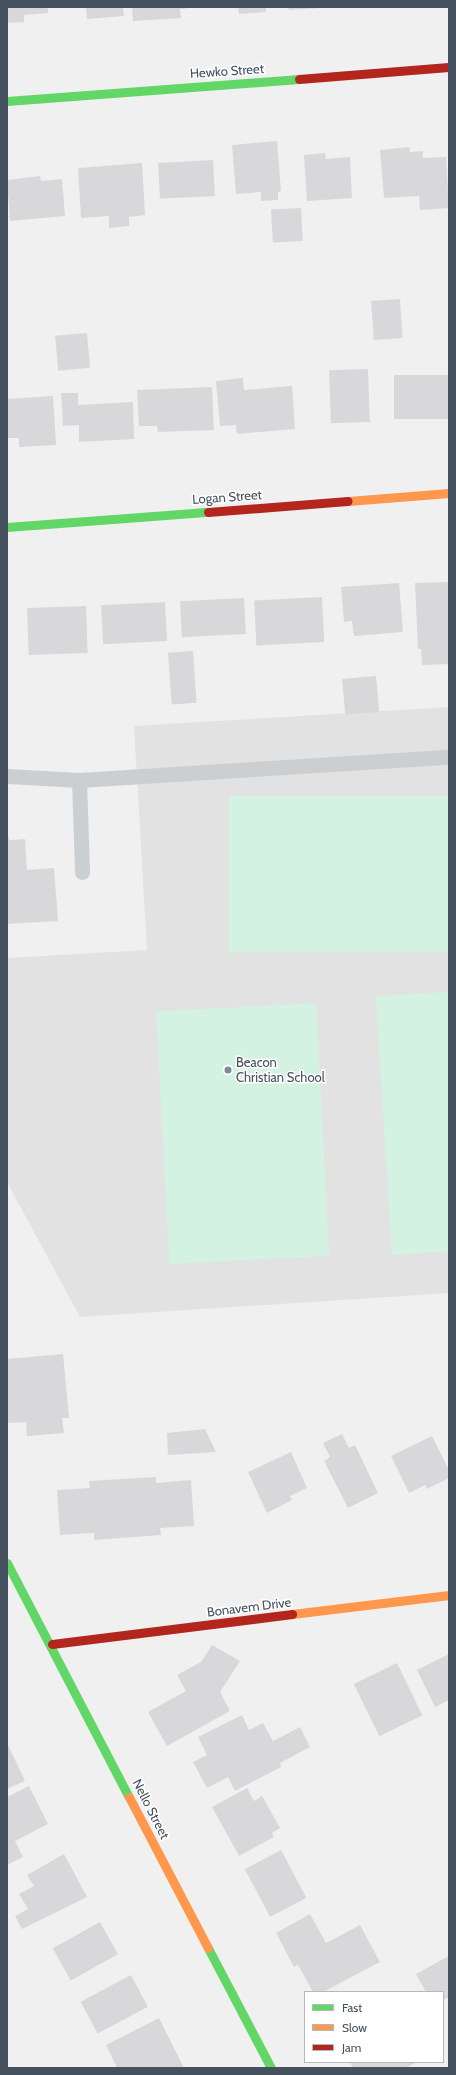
<!DOCTYPE html>
<html>
<head>
<meta charset="utf-8">
<style>
  body { margin:0 }
  #map { position:relative; width:456px; height:2075px; overflow:hidden; background:#f1f0f0; font-family:Cabin,sans-serif }
  div>[style] { position:absolute }
  [style*='--x'] { left:calc(var(--x)*1px); top:calc(var(--y)*1px); width:calc(var(--w)*1px); rotate:calc(var(--a)*1deg) }
  .education>* { inset:0; background:#e2e2e3 }
  .green>* { inset:0; background:#d3f2e1; transform-origin:0 0 }
  .building>* { inset:0; background:#d8d8db; transform-origin:0 0 }
  .lane>* { height:15px; margin:-7.5px; padding:0 7.5px; transform-origin:7.5px; border-radius:7.5px; background:#cccfd1 }
  .fast>* { height:9px; margin:-4.5px; padding:0 4.5px; transform-origin:4.5px; border-radius:4.5px; background:#63d668 }
  .slow>* { height:9px; margin:-4.5px; padding:0 4.5px; transform-origin:4.5px; border-radius:4.5px; background:#ff974d }
  .jam>* { height:9px; margin:-4.5px; padding:0 4.5px; transform-origin:4.5px; border-radius:4.5px; background:#b3261e }
  .dots>* { width:11px; height:11px; translate:-50% -50%; box-sizing:border-box; border:2px solid #fff; border-radius:50% }
  span { translate:-50% -50%; white-space:nowrap; text-align:center; line-height:1.15; -webkit-text-stroke:3px #fff; paint-order:stroke }
  .street-label { font-size:13px; color:#46515f }
  .poi-label { font-size:13px; color:#46515f }
  .left { translate:0 -50%; text-align:left }
  .frame { position:absolute; inset:0; border:8px solid #46515f; pointer-events:none }
  .legend { position:absolute; left:304px; top:1991px; width:140px; height:72px; box-sizing:border-box; background:#fff; border:1px solid #b5b9bf; margin:0; padding:5px 7px; list-style:none; font-size:12px; color:#46515f }
  .legend li { display:flex; align-items:center; gap:8px; height:20px }
  .legend b { width:20px; border:1px solid #b5b9bf }
</style>
</head>
<body>
<div id="map">
  <div class="education">
    <i style="clip-path:polygon(449px 707px,449px 1293px,80px 1317px,7px 1182px,7px 958px,147px 950px,134px 726px)"></i>
  </div>
  <div class="green">
    <i style="left:449px;top:796px;width:156px;height:220px;rotate:90deg"></i>
    <i style="clip-path:polygon(449px 992px,449px 1251px,392px 1255px,376px 996px)"></i>
    <i style="left:316px;top:1003px;width:253px;height:160px;rotate:87deg"></i>
  </div>
  <div class="building">
    <i style="clip-path:polygon(7px 7px,48px 7px,48px 13px,24px 15px,24px 22px,7px 23px)"></i>
    <i style="clip-path:polygon(86px 7px,123px 7px,124px 16px,87px 19px)"></i>
    <i style="clip-path:polygon(132px 7px,190px 7px,190px 8px,180px 9px,181px 18px,133px 21px)"></i>
    <i style="clip-path:polygon(238px 7px,266px 7px,266px 12px,239px 14px)"></i>
    <i style="clip-path:polygon(288px 7px,320px 7px,320px 8px,289px 10px)"></i>
    <i style="clip-path:polygon(277px 141px,281px 191px,278px 192px,278px 200px,261px 201px,261px 192px,236px 194px,232px 145px)"></i>
    <i style="clip-path:polygon(409px 147px,410px 152px,423px 151px,423px 158px,446px 157px,449px 208px,420px 210px,419px 196px,384px 198px,380px 150px)"></i>
    <i style="clip-path:polygon(325px 153px,326px 159px,350px 157px,352px 198px,307px 201px,304px 155px)"></i>
    <i style="left:213px;top:160px;width:36px;height:55px;rotate:87deg"></i>
    <i style="clip-path:polygon(142px 163px,145px 215px,129px 217px,129px 226px,109px 228px,109px 216px,81px 218px,78px 168px)"></i>
    <i style="clip-path:polygon(40px 176px,41px 181px,62px 179px,65px 216px,10px 221px,7px 180px)"></i>
    <i style="left:301px;top:208px;width:33px;height:30px;rotate:87deg"></i>
    <i style="left:400px;top:299px;width:39px;height:29px;rotate:86deg"></i>
    <i style="left:87px;top:333px;width:35px;height:32px;rotate:85deg"></i>
    <i style="left:368px;top:369px;width:53px;height:39px;rotate:88deg"></i>
    <i style="left:449px;top:375px;width:44px;height:55px;rotate:90deg"></i>
    <i style="clip-path:polygon(243px 378px,244px 390px,292px 386px,295px 429px,237px 434px,236px 425px,220px 426px,216px 381px)"></i>
    <i style="clip-path:polygon(212px 387px,214px 430px,158px 432px,157px 426px,139px 426px,137px 390px)"></i>
    <i style="clip-path:polygon(61px 393px,78px 393px,78px 405px,133px 402px,134px 439px,79px 442px,79px 425px,63px 426px)"></i>
    <i style="clip-path:polygon(53px 396px,56px 445px,19px 447px,19px 438px,7px 438px,7px 399px)"></i>
    <i style="clip-path:polygon(449px 582px,449px 664px,422px 665px,421px 649px,418px 649px,415px 583px)"></i>
    <i style="clip-path:polygon(399px 583px,403px 632px,354px 636px,352px 621px,344px 622px,341px 587px)"></i>
    <i style="left:322px;top:597px;width:45px;height:68px;rotate:87deg"></i>
    <i style="left:244px;top:598px;width:36px;height:64px;rotate:87deg"></i>
    <i style="left:165px;top:602px;width:39px;height:64px;rotate:87deg"></i>
    <i style="left:86px;top:606px;width:47px;height:59px;rotate:88deg"></i>
    <i style="left:193px;top:651px;width:52px;height:25px;rotate:86deg"></i>
    <i style="left:376px;top:676px;width:36px;height:34px;rotate:85deg"></i>
    <i style="clip-path:polygon(7px 832px,9px 840px,25px 839px,27px 870px,54px 868px,58px 921px,7px 924px)"></i>
    <i style="clip-path:polygon(63px 1354px,69px 1418px,62px 1418px,64px 1433px,27px 1436px,26px 1422px,7px 1423px,7px 1359px)"></i>
    <i style="clip-path:polygon(205px 1429px,216px 1452px,168px 1455px,167px 1433px)"></i>
    <i style="clip-path:polygon(342px 1434px,349px 1448px,355px 1445px,378px 1493px,348px 1508px,324px 1461px,330px 1457px,323px 1443px)"></i>
    <i style="clip-path:polygon(432px 1436px,449px 1470px,449px 1478px,427px 1489px,425px 1485px,409px 1493px,391px 1456px)"></i>
    <i style="clip-path:polygon(291px 1452px,307px 1488px,290px 1496px,292px 1500px,267px 1513px,248px 1472px)"></i>
    <i style="clip-path:polygon(156px 1477px,156px 1483px,191px 1480px,194px 1526px,160px 1528px,161px 1535px,94px 1540px,94px 1533px,60px 1535px,57px 1490px,90px 1488px,89px 1481px)"></i>
    <i style="clip-path:polygon(212px 1645px,240px 1661px,220px 1692px,230px 1711px,167px 1746px,148px 1712px,186px 1691px,177px 1675px,201px 1662px)"></i>
    <i style="clip-path:polygon(449px 1654px,449px 1700px,435px 1707px,417px 1670px)"></i>
    <i style="left:397px;top:1663px;width:58px;height:48px;rotate:64deg"></i>
    <i style="clip-path:polygon(242px 1715px,249px 1730px,263px 1723px,273px 1741px,300px 1727px,310px 1747px,280px 1763px,281px 1767px,235px 1791px,228px 1777px,207px 1788px,193px 1762px,207px 1755px,198px 1737px)"></i>
    <i style="clip-path:polygon(7px 1743px,25px 1781px,7px 1789px)"></i>
    <i style="clip-path:polygon(29px 1786px,48px 1824px,15px 1841px,23px 1857px,7px 1865px,7px 1797px)"></i>
    <i style="clip-path:polygon(247px 1788px,254px 1801px,262px 1796px,280px 1828px,272px 1833px,274px 1837px,239px 1856px,212px 1807px)"></i>
    <i style="left:281px;top:1850px;width:54px;height:41px;rotate:62deg"></i>
    <i style="clip-path:polygon(64px 1854px,87px 1897px,22px 1929px,15px 1916px,28px 1909px,19px 1894px,34px 1886px,27px 1875px)"></i>
    <i style="clip-path:polygon(310px 1914px,326px 1943px,360px 1925px,380px 1962px,323px 1992px,313px 1992px,298px 1965px,294px 1967px,276px 1933px)"></i>
    <i style="left:100px;top:1922px;width:37px;height:54px;rotate:61deg"></i>
    <i style="clip-path:polygon(449px 1956px,449px 1997px,443px 2000px,443px 1992px,426px 1992px,416px 1974px)"></i>
    <i style="left:131px;top:1975px;width:36px;height:57px;rotate:62deg"></i>
    <i style="clip-path:polygon(159px 2018px,184px 2068px,117px 2068px,106px 2045px)"></i>
    <i style="clip-path:polygon(350px 2062px,417px 2062px,406px 2068px,353px 2068px)"></i>
  </div>
  <div class="lane">
    <i style="--x:7;--y:776;--w:72;--a:3.2"></i>
    <i style="--x:79;--y:780;--w:371;--a:-3.6"></i>
    <i style="--x:79;--y:780;--w:92;--a:88.1"></i>
  </div>
  <div class="fast">
    <i style="--x:7;--y:101;--w:293;--a:-4.3"></i>
    <i style="--x:7;--y:527;--w:202;--a:-4.3"></i>
    <i style="--x:7;--y:1563;--w:264;--a:62.5"></i>
    <i style="--x:208;--y:1948;--w:136;--a:62.3"></i>
  </div>
  <div class="slow">
    <i style="--x:348;--y:501;--w:101;--a:-4.5"></i>
    <i style="--x:292;--y:1614;--w:158;--a:-6.9"></i>
    <i style="--x:129;--y:1797;--w:170;--a:62.4"></i>
  </div>
  <div class="jam">
    <i style="--x:299;--y:79;--w:150;--a:-4.6"></i>
    <i style="--x:208;--y:512;--w:140;--a:-4.5"></i>
    <i style="--x:52;--y:1644;--w:242;--a:-7.1"></i>
  </div>
  <div class="dots">
    <i style="left:228px;top:1070px;background:#828992"></i>
  </div>
  <div class="street-label">
    <span style="left:227px;top:71px;rotate:-4deg">Hewko Street</span>
    <span style="left:227px;top:497px;rotate:-4deg">Logan Street</span>
    <span style="left:249px;top:1607px;rotate:-7deg">Bonavem Drive</span>
    <span style="left:151px;top:1809px;rotate:63deg">Nello Street</span>
  </div>
  <div class="poi-label">
    <span class="left" style="left:236px;top:1070px">Beacon<br>Christian School</span>
  </div>
  <div class="frame"></div>
  <ul class="legend">
  <li><b style="height:5px;background:#63d668"></b>Fast</li>
  <li><b style="height:5px;background:#ff974d"></b>Slow</li>
  <li><b style="height:5px;background:#b3261e"></b>Jam</li>
  </ul>
</div>
</body>
</html>
